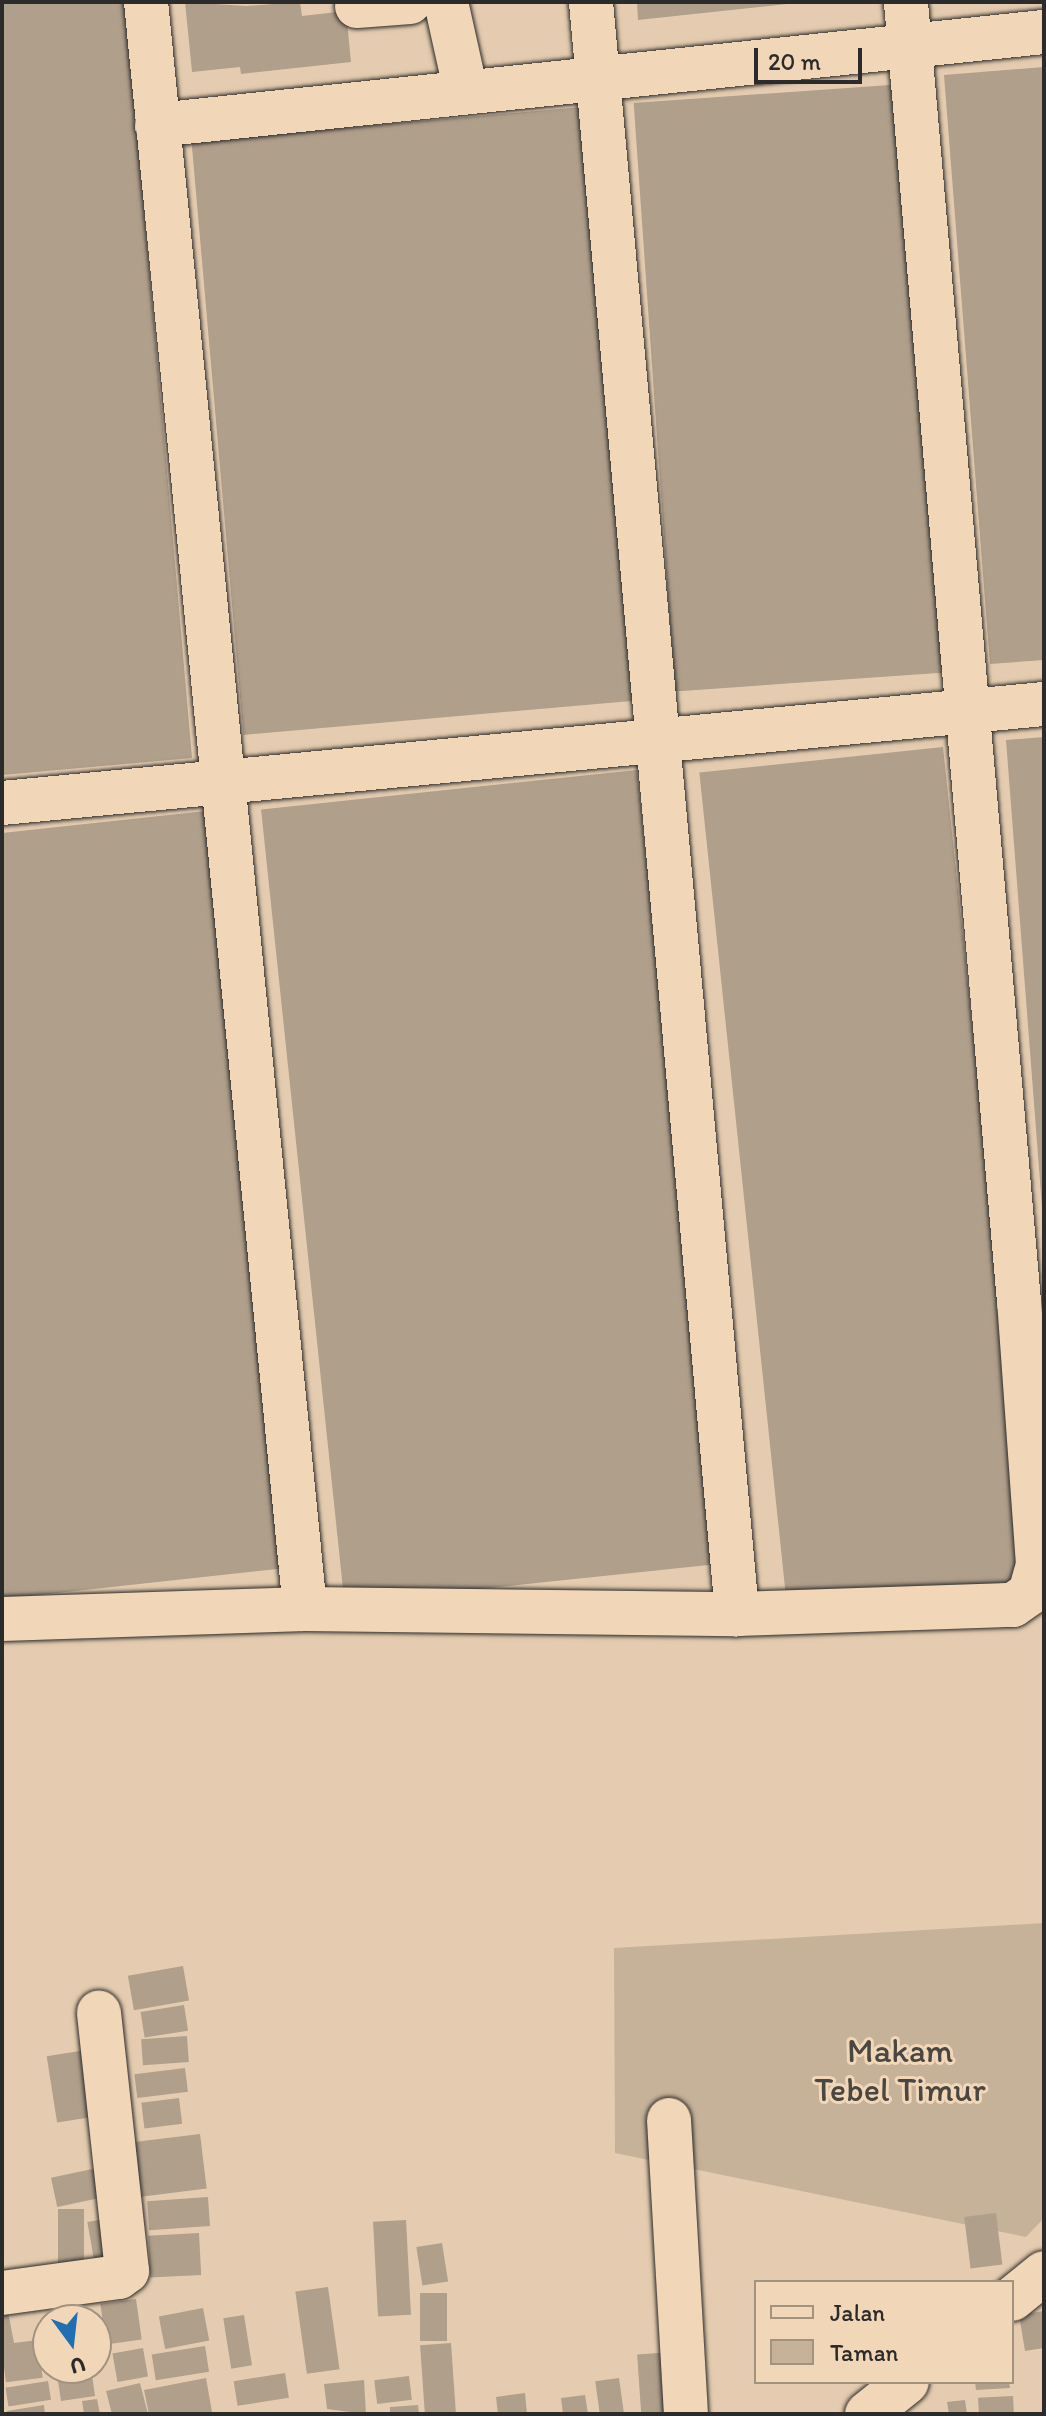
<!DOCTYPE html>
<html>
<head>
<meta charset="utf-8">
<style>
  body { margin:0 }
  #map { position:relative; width:1046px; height:2416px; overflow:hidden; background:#e5ccb0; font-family:Itim,sans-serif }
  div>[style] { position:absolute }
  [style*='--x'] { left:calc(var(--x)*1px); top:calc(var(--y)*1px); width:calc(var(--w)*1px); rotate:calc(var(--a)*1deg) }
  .green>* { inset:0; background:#c6b199 }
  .building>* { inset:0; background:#b09f8b; transform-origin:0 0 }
  .roads { filter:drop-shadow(0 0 2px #2b2b2b) drop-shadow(0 0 2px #2b2b2b) }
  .minor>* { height:44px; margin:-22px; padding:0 22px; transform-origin:22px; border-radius:22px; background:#f1d6b8 }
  span { translate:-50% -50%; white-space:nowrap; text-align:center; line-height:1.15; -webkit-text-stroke:6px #f1d6b8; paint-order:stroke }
  .park-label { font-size:34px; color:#4a4641 }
  .frame { position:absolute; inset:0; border:4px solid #2b2b2b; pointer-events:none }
  .legend { position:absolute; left:754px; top:2280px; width:260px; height:104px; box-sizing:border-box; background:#f1d6b8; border:2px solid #a29280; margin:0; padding:10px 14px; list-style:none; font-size:24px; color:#2b2b2b }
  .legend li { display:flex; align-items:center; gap:16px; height:40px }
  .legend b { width:40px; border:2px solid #a29280 }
  .north { position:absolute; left:32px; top:2304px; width:80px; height:80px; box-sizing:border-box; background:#f1d6b8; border:2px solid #a29280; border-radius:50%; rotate:165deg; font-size:22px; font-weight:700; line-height:32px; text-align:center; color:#2b2b2b }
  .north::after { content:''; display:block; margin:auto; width:28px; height:36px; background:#1f6fb2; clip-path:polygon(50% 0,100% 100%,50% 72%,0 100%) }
  .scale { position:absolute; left:754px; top:48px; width:108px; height:36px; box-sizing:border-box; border:4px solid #2b2b2b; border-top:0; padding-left:10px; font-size:24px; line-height:28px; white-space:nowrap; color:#2b2b2b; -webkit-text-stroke:6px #f1d6b8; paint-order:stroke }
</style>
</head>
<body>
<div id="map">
  <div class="green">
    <i style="clip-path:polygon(1044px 1923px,1044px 2218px,1026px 2237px,615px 2153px,614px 1948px)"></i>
  </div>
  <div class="building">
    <i style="clip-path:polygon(2px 2px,126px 2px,192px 758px,2px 775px)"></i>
    <i style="clip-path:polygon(185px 2px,246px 6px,300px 2px,302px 16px,346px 11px,351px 62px,241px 74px,240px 67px,192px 72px)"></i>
    <i style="clip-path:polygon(637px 2px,786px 2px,787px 4px,638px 20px)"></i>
    <i style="clip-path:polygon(1044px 67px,1044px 660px,990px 664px,944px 75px)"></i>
    <i style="left:904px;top:84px;width:590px;height:271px;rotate:86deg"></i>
    <i style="left:582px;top:107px;width:596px;height:392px;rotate:85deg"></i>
    <i style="clip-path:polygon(1044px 737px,1044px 1207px,1042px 1207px,1006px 740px)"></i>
    <i style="left:943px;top:747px;width:839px;height:245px;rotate:84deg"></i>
    <i style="left:637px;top:770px;width:798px;height:378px;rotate:84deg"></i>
    <i style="clip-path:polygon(206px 811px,286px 1568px,2px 1599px,2px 833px)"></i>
    <i style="left:183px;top:1966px;width:35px;height:56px;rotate:80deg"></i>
    <i style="left:184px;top:2005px;width:26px;height:44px;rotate:81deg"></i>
    <i style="left:187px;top:2036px;width:26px;height:46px;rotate:86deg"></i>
    <i style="left:99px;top:2048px;width:67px;height:53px;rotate:81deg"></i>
    <i style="left:185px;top:2068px;width:24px;height:51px;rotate:83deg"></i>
    <i style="left:179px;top:2098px;width:26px;height:38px;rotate:83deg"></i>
    <i style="left:200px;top:2134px;width:55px;height:66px;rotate:83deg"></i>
    <i style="left:97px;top:2168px;width:30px;height:47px;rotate:78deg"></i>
    <i style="left:208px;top:2197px;width:29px;height:61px;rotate:86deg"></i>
    <i style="left:58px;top:2209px;width:26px;height:61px"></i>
    <i style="left:996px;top:2213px;width:52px;height:32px;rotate:83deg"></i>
    <i style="left:110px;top:2218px;width:46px;height:23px;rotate:80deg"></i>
    <i style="left:406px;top:2220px;width:95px;height:33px;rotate:87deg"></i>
    <i style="left:199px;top:2233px;width:42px;height:51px;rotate:87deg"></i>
    <i style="left:442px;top:2243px;width:39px;height:26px;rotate:81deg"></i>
    <i style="left:328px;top:2287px;width:83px;height:33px;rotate:82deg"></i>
    <i style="left:420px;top:2293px;width:27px;height:48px"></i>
    <i style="clip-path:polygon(5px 2296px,14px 2343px,2px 2345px,2px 2297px)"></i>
    <i style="left:136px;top:2299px;width:41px;height:36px;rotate:82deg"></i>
    <i style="left:203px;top:2308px;width:33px;height:45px;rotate:79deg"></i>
    <i style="clip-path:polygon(1044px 2311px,1044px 2348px,1025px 2351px,1019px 2315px)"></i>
    <i style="left:244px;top:2315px;width:51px;height:21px;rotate:81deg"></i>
    <i style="left:38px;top:2340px;width:38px;height:37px;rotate:83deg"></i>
    <i style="left:451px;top:2343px;width:71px;height:31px;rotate:86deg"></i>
    <i style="left:205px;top:2346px;width:26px;height:54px;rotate:81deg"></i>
    <i style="left:143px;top:2348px;width:29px;height:31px;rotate:80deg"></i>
    <i style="left:673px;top:2352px;width:62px;height:36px;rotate:86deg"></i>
    <i style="clip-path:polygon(56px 2368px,91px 2368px,95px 2396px,61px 2401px)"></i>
    <i style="left:285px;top:2373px;width:25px;height:52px;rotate:81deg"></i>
    <i style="left:409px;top:2376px;width:24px;height:35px;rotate:83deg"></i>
    <i style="clip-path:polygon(206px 2378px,212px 2412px,149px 2414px,144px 2390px)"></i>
    <i style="left:619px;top:2378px;width:35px;height:24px;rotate:82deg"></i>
    <i style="clip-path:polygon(364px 2380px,366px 2414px,327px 2409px,324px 2384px)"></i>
    <i style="left:48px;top:2381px;width:19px;height:43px;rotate:81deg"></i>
    <i style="clip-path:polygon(975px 2382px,1009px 2382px,1010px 2388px,976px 2390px)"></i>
    <i style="clip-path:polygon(140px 2383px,148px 2414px,112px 2414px,106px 2391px)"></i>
    <i style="clip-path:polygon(525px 2393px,527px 2414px,498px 2414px,496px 2397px)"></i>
    <i style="clip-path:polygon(585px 2395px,588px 2414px,563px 2414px,561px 2398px)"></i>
    <i style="left:1013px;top:2396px;width:18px;height:35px;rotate:87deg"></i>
    <i style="clip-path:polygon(97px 2399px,100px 2414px,84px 2414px,82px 2401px)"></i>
    <i style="clip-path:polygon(965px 2400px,967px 2414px,949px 2414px,947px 2402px)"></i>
    <i style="clip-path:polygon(44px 2405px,45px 2414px,8px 2414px,7px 2411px)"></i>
    <i style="clip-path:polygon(418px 2405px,419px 2414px,390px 2414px,390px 2407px)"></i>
  </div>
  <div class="roads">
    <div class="minor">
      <i style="--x:146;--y:2;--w:1615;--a:84.35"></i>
      <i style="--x:446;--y:2;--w:92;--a:77.5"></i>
      <i style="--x:591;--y:2;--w:1619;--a:84.82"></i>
      <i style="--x:357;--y:6;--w:53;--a:-4.3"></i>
      <i style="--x:157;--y:125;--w:892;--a:-5.99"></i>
      <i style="--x:2;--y:803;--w:1047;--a:-5.43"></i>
      <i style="--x:2;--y:1619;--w:303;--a:-1.9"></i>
      <i style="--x:305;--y:1609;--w:432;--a:0.7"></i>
      <i style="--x:737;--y:1614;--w:276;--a:-1.9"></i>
      <i style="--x:1013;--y:1605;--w:21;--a:-35"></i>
      <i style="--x:1030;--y:1593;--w:29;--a:-74"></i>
      <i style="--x:1038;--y:1565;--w:264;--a:-94.1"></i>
      <i style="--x:1019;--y:1302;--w:1305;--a:-94.97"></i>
      <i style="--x:669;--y:2120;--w:294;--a:86.7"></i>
      <i style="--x:2;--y:2293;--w:118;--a:-7.8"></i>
      <i style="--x:119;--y:2277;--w:10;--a:-37"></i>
      <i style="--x:127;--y:2271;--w:260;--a:-96.2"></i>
      <i style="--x:1012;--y:2299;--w:41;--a:-39.1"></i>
      <i style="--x:867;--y:2414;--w:51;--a:-38.7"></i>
    </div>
  </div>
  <div class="park-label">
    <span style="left:900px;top:2070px">Makam<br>Tebel Timur</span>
  </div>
  <div class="frame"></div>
  <ul class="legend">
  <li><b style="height:10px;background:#f1d6b8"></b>Jalan</li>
  <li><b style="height:22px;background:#c6b199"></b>Taman</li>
  </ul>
  <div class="north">U</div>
  <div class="scale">20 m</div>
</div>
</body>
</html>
